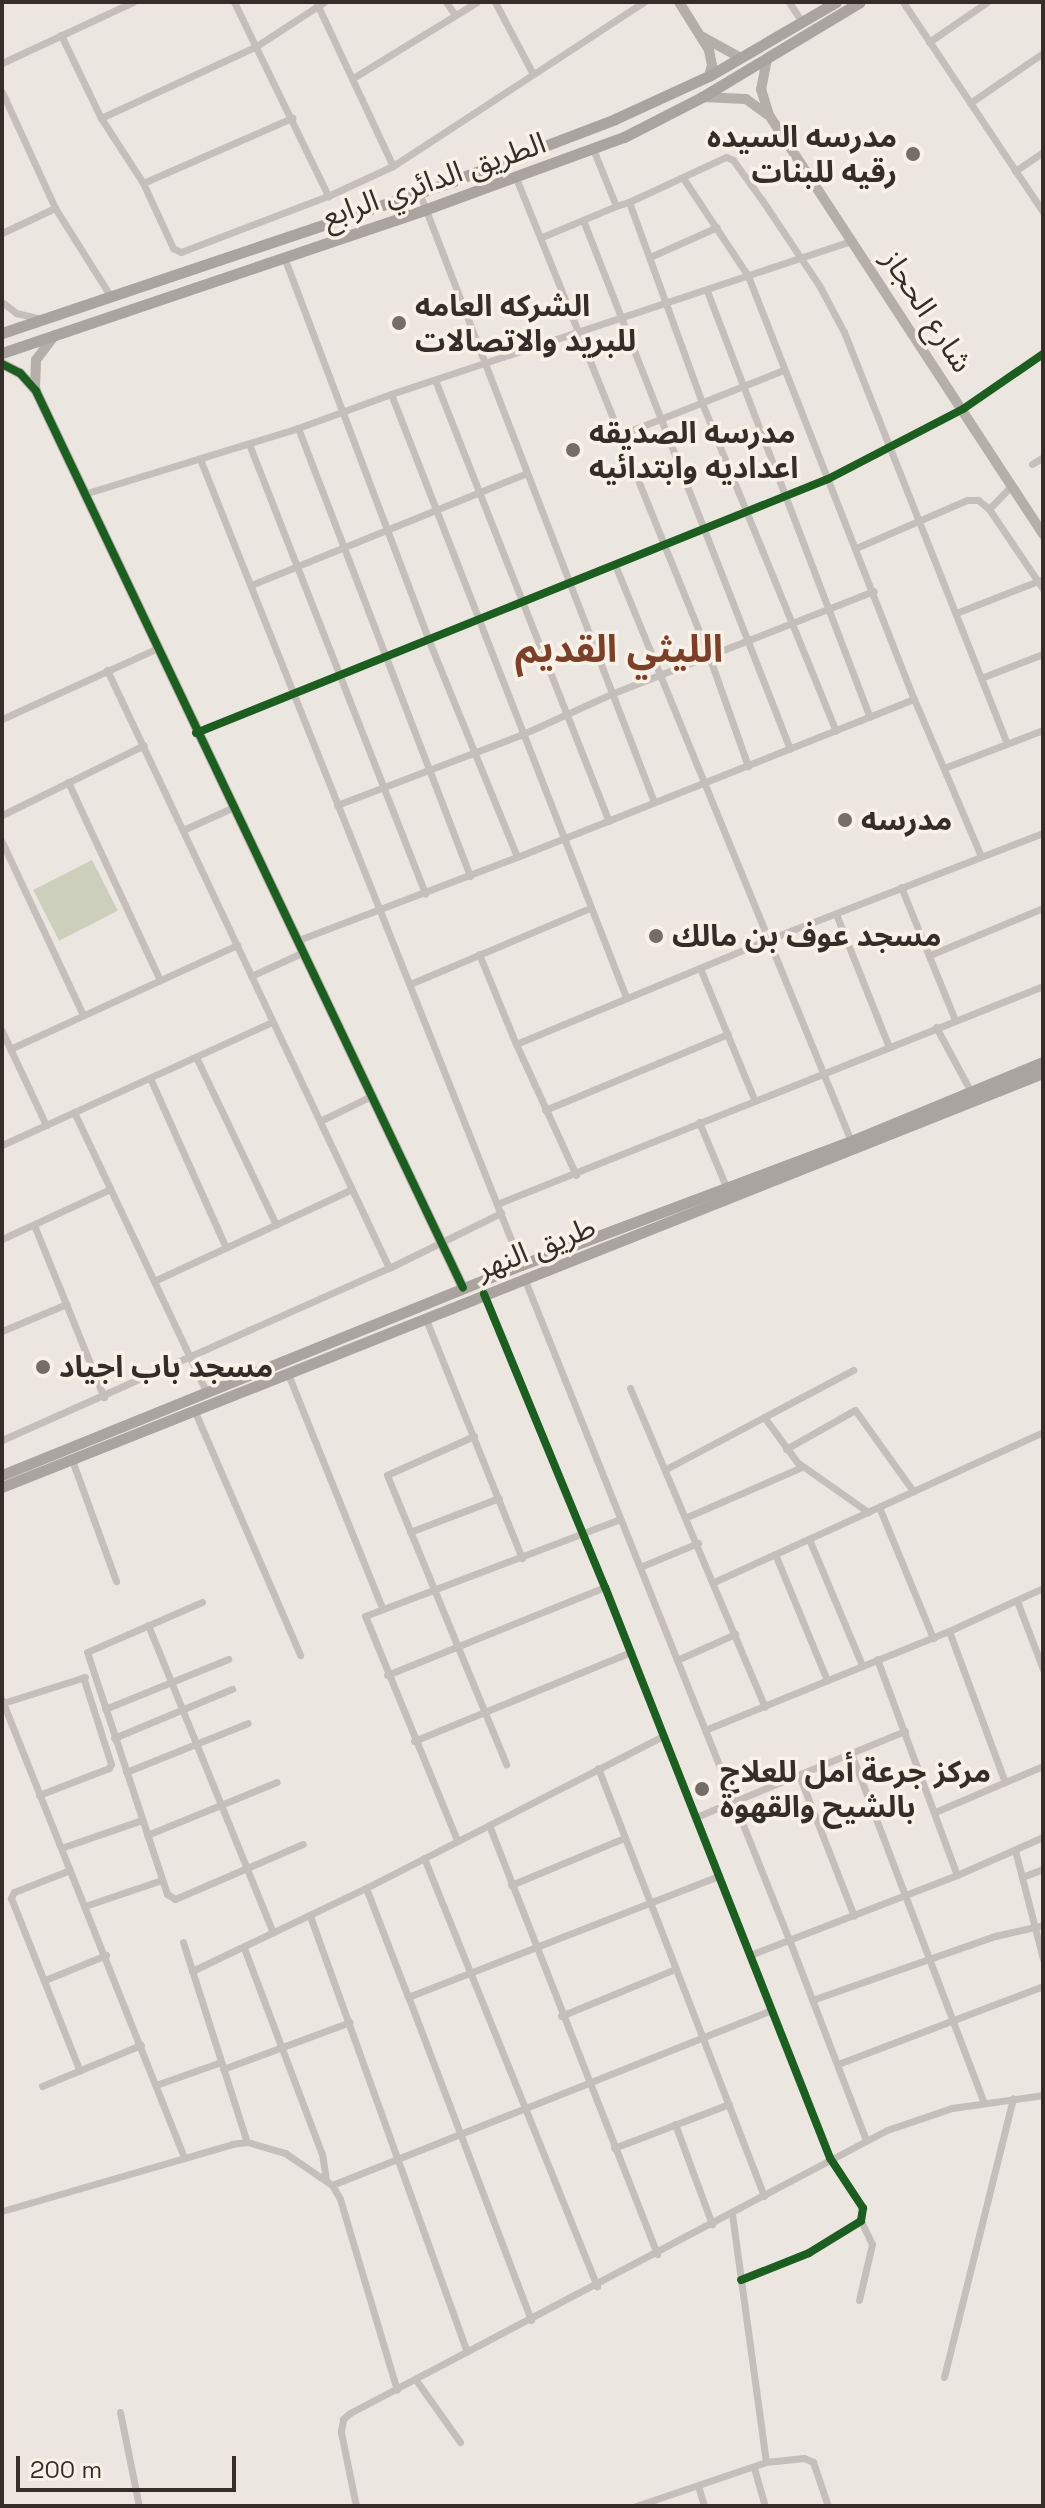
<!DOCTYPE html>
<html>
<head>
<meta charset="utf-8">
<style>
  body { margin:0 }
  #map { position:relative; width:1045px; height:2508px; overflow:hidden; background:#ece6e0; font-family:"Space Grotesk","Noto Sans Arabic",sans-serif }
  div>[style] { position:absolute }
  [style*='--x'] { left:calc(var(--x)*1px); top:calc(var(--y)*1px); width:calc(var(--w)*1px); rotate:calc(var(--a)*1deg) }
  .green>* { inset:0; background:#cccfbc; transform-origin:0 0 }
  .street>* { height:7px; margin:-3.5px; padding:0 3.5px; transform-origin:3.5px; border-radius:3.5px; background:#c4bfba }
  .secondary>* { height:10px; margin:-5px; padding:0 5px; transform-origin:5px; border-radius:5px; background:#b5afaa }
  .primary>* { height:11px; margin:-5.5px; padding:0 5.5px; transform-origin:5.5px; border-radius:5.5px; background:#a9a49f }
  .cycleway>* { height:8px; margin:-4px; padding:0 4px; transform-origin:4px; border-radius:4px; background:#1b5e20 }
  .dots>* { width:22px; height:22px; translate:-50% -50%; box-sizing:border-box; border:4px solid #f8f1e8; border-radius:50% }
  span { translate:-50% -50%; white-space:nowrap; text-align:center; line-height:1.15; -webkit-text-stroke:7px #f8f1e8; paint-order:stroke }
  .poi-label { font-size:30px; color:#352d28; font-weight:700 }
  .right { translate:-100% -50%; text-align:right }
  .left { translate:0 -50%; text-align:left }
  .street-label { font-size:30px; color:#352d28 }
  .district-label { font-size:38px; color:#7c4028; font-weight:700 }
  .frame { position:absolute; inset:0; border:4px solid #352d28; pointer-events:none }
  .scale { position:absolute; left:16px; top:2456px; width:220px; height:36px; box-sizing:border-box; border:4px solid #352d28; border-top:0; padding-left:10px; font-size:24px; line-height:28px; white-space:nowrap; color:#352d28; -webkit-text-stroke:6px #f8f1e8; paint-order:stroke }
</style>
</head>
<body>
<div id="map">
  <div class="green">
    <i style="left:92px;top:860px;width:57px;height:66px;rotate:63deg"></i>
  </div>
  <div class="street">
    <i style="--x:234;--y:2;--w:216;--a:64.1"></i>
    <i style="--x:446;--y:2;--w:16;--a:55"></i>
    <i style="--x:495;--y:2;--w:81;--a:62.2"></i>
    <i style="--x:789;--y:2;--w:24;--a:57"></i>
    <i style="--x:903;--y:2;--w:252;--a:56.3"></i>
    <i style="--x:317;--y:4;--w:179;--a:64.9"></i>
    <i style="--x:61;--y:35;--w:92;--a:64.3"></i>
    <i style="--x:101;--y:118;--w:77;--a:57.1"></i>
    <i style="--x:143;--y:183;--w:72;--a:65.2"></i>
    <i style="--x:173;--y:248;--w:9;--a:27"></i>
    <i style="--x:181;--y:252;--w:157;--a:-20.9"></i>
    <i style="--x:328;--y:196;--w:72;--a:-24.8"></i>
    <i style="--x:393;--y:166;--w:300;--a:-33.2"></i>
    <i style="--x:929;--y:42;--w:70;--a:-34.6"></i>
    <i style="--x:2;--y:63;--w:145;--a:-25"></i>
    <i style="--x:353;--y:78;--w:145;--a:-31.5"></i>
    <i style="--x:2;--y:92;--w:128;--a:65.4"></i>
    <i style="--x:55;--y:208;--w:105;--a:57.8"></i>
    <i style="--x:970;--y:103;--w:88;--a:-34.4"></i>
    <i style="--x:101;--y:118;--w:170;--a:-24.8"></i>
    <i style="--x:255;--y:47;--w:82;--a:-33.1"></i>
    <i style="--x:593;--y:149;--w:61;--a:68"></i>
    <i style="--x:616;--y:206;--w:14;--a:-17"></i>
    <i style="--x:629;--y:202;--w:214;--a:70"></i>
    <i style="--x:702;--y:403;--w:354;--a:67.8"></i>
    <i style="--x:1015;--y:171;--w:34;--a:-34"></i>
    <i style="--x:516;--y:178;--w:515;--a:68.01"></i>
    <i style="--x:709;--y:656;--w:117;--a:70.5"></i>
    <i style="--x:683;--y:178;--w:118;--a:56.4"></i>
    <i style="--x:748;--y:276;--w:454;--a:68.6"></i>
    <i style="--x:914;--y:699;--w:171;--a:66.9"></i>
    <i style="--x:143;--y:183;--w:163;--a:-23.6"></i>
    <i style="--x:419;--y:192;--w:654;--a:68.93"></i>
    <i style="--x:629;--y:202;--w:107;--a:-24.9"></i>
    <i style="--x:726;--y:157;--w:8;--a:23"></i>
    <i style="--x:733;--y:160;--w:49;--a:54.1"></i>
    <i style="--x:762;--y:200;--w:102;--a:56.2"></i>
    <i style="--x:819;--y:285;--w:53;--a:62"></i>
    <i style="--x:844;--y:332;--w:442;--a:68.4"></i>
    <i style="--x:583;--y:220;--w:568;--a:68.63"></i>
    <i style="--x:2;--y:233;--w:59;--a:-25.3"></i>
    <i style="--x:542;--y:237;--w:80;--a:-22.7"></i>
    <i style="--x:284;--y:257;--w:410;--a:69.3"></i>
    <i style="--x:429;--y:641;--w:233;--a:67.8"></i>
    <i style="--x:517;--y:857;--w:233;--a:159.2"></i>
    <i style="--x:650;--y:257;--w:73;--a:-24.1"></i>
    <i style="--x:707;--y:291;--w:456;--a:69.1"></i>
    <i style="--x:2;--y:302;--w:18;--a:38"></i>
    <i style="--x:16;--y:313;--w:23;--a:13"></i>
    <i style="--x:435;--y:380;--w:474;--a:68.5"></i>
    <i style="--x:391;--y:394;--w:647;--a:68.71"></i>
    <i style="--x:298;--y:428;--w:480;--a:69"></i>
    <i style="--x:620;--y:435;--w:175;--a:-21.7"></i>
    <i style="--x:249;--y:444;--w:483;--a:68.6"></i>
    <i style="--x:200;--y:459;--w:868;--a:68.28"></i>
    <i style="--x:1032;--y:464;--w:13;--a:-32"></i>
    <i style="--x:84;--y:494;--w:224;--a:-17.1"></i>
    <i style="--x:298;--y:428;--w:99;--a:-20.1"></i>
    <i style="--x:391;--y:394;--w:486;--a:-18.4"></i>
    <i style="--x:989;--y:509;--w:33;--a:-46"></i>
    <i style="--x:856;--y:548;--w:121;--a:-23.4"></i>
    <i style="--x:967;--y:500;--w:11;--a:0"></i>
    <i style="--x:978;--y:500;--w:14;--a:39"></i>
    <i style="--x:989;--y:509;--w:97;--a:56"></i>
    <i style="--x:615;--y:565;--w:622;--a:67.72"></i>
    <i style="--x:251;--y:585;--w:296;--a:-22.1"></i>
    <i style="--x:956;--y:613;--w:93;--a:-21.3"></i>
    <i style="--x:107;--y:670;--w:661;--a:64.75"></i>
    <i style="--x:981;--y:678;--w:66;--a:-21.2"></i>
    <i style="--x:2;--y:719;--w:171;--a:-24.5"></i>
    <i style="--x:196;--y:733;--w:681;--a:-21.9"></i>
    <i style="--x:828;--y:479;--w:152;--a:-27.4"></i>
    <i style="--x:963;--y:409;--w:97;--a:-34.5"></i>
    <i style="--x:944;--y:768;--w:106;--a:-21"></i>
    <i style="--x:68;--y:782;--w:218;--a:65.1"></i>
    <i style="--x:337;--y:805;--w:199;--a:-20.9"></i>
    <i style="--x:523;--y:734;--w:97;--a:-24.4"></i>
    <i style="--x:611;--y:694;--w:282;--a:-21.4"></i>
    <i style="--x:2;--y:815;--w:158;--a:-26.2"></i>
    <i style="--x:183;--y:830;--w:56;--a:-24.3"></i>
    <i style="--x:2;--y:842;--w:191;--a:64.9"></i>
    <i style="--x:517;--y:857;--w:427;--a:-21.7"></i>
    <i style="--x:901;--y:887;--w:144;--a:67.9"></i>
    <i style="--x:836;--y:914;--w:143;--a:68.3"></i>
    <i style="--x:479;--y:954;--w:97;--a:67.7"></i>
    <i style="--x:930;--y:955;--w:122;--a:-22.6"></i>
    <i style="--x:700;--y:968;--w:142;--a:67.6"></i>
    <i style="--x:251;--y:976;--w:58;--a:-24.4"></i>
    <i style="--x:410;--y:984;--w:195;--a:-22.9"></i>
    <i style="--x:936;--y:1027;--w:74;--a:61.7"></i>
    <i style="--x:2;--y:1031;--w:104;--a:64.9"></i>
    <i style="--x:10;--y:1049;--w:250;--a:-24.6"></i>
    <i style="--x:196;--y:1057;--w:186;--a:64.5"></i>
    <i style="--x:150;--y:1078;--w:186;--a:65.9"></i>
    <i style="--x:545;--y:1110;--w:198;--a:-22.6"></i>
    <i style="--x:74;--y:1112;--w:311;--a:64.7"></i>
    <i style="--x:320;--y:1121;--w:59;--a:-26.1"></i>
    <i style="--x:699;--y:1122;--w:73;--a:67.3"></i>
    <i style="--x:2;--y:1145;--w:297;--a:-24.5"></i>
    <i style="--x:576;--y:1175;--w:144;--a:-114.6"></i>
    <i style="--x:516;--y:1044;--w:272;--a:-22.5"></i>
    <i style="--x:767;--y:940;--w:296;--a:-21.2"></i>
    <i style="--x:497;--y:1204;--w:588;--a:-21.77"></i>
    <i style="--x:34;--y:1225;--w:186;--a:67.9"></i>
    <i style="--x:2;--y:1239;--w:119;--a:-24.8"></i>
    <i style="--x:524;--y:1278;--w:715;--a:68.17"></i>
    <i style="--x:790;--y:1942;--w:212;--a:69"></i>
    <i style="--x:154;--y:1281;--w:218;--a:-24.9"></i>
    <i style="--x:484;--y:1294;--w:317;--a:67.6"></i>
    <i style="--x:605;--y:1587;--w:614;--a:68.49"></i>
    <i style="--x:830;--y:2158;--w:60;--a:56.6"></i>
    <i style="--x:863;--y:2208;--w:13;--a:99"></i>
    <i style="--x:861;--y:2221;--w:61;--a:148.4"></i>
    <i style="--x:809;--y:2253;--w:73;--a:158.3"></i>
    <i style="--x:425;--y:1317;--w:260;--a:68.1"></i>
    <i style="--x:2;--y:1331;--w:70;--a:-22.6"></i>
    <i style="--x:288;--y:1374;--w:252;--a:68.1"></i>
    <i style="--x:630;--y:1388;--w:346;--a:67.1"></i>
    <i style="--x:195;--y:1412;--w:265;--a:66.6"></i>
    <i style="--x:764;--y:1417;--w:56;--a:53.7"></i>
    <i style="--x:797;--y:1462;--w:87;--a:35.2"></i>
    <i style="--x:474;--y:1436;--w:95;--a:155.9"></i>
    <i style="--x:387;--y:1475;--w:313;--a:67.6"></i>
    <i style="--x:2;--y:1440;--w:424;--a:-24"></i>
    <i style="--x:389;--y:1268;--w:125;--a:-26.2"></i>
    <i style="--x:786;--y:1449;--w:79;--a:-29.5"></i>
    <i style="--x:855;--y:1410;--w:100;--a:54.4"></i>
    <i style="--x:72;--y:1460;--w:129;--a:70"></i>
    <i style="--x:666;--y:1469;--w:212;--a:-27.9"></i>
    <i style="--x:879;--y:1507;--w:142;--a:67.6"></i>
    <i style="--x:687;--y:1517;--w:125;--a:-23.5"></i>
    <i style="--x:410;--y:1532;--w:95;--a:-20.9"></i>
    <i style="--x:809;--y:1539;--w:137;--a:67.2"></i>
    <i style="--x:775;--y:1554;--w:136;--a:67.6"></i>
    <i style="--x:640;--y:1567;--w:63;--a:-22.5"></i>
    <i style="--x:714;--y:1582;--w:362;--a:-24.5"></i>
    <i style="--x:1017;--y:1601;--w:73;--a:69.1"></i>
    <i style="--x:202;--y:1602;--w:125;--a:156.5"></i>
    <i style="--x:87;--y:1652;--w:255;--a:71.7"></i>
    <i style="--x:167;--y:1894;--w:9;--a:32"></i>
    <i style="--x:175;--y:1899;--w:139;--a:-23.3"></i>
    <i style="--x:148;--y:1625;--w:332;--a:67.9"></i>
    <i style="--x:949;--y:1631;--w:161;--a:69.7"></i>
    <i style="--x:877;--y:1659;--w:230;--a:69.7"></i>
    <i style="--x:677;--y:1660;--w:64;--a:-24.1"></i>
    <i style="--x:387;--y:1675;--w:235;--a:-22"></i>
    <i style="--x:2;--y:1700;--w:493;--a:68.3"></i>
    <i style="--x:3;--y:1703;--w:86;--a:-17.6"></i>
    <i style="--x:105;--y:1709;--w:133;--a:-22.1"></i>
    <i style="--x:705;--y:1730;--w:263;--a:-22.1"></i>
    <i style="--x:949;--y:1631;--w:103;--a:-24.6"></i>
    <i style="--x:114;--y:1738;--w:128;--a:-22.6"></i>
    <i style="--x:414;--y:1741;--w:235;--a:-22.3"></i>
    <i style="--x:851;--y:1753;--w:372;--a:69.2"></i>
    <i style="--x:598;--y:1768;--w:459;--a:68.8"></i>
    <i style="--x:126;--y:1772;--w:131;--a:-21.9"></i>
    <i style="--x:799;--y:1775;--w:151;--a:68.7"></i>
    <i style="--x:39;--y:1795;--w:75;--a:-21.1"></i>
    <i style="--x:109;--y:1768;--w:4;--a:-63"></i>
    <i style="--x:111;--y:1764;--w:91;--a:-107.8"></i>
    <i style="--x:935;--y:1812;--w:117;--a:-23.1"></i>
    <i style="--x:696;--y:1817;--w:226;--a:-22.4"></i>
    <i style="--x:489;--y:1825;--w:461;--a:68.6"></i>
    <i style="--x:147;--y:1835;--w:140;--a:-22.2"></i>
    <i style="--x:457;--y:1840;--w:242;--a:-112.3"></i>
    <i style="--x:365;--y:1616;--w:273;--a:-20.8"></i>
    <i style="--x:61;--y:1848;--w:86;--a:-19.1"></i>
    <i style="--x:1015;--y:1850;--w:113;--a:75.6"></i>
    <i style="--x:424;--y:1858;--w:462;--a:68"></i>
    <i style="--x:70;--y:1870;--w:60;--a:158.6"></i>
    <i style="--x:14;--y:1892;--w:7;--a:117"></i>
    <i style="--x:11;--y:1898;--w:186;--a:68.3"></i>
    <i style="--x:1022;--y:1877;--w:22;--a:-21"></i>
    <i style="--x:511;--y:1885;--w:122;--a:-22.6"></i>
    <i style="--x:366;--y:1888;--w:117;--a:68.9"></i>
    <i style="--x:85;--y:1906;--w:81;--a:-18.7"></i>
    <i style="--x:310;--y:1916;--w:463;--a:70.2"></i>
    <i style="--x:183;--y:1942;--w:210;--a:72.3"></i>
    <i style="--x:244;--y:1948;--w:220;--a:69.3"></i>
    <i style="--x:322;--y:2154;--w:26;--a:81"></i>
    <i style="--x:750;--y:1955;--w:222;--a:-21.1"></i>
    <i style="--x:957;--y:1875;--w:94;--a:-23.8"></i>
    <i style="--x:192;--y:1971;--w:193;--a:-25.5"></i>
    <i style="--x:366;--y:1888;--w:334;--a:-27.1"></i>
    <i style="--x:45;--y:1980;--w:66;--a:-22.3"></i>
    <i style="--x:812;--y:2000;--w:194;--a:-19.3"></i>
    <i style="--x:995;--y:1936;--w:49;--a:-12.9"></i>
    <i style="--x:561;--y:2016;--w:123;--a:-22.4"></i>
    <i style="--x:838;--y:2064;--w:219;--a:-20.8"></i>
    <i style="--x:223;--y:2069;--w:135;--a:-20.3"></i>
    <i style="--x:156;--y:2085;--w:69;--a:-19.5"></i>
    <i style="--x:42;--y:2086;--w:107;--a:-22.5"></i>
    <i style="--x:675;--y:2124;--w:107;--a:69.7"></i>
    <i style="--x:614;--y:2148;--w:123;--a:-20.9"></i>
    <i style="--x:332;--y:2185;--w:473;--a:-21.7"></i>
    <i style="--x:2;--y:2211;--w:240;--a:-16.2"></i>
    <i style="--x:232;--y:2144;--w:15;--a:-8"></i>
    <i style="--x:247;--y:2142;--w:40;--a:16"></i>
    <i style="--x:285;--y:2153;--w:57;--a:34.2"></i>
    <i style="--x:332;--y:2185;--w:16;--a:60"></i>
    <i style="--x:340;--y:2199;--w:199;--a:73.4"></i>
    <i style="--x:732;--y:2214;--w:250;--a:82.2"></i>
    <i style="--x:859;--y:2300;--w:57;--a:-76.9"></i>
    <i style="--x:872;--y:2244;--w:25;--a:-116"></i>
    <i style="--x:531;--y:2320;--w:346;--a:-110.8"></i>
    <i style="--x:408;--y:1997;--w:334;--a:-21.3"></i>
    <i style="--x:944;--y:2377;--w:287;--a:-76.1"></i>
    <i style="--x:416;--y:2380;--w:76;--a:54.6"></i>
    <i style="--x:120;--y:2412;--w:96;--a:78.6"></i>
    <i style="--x:754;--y:2468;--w:40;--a:74"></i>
    <i style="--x:698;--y:2486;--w:21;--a:73"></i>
    <i style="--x:356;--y:2506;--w:76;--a:-101.5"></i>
    <i style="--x:341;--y:2432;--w:13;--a:-81"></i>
    <i style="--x:343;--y:2419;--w:9;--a:-41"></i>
    <i style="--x:350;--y:2413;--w:607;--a:-27.79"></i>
    <i style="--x:887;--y:2130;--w:69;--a:-18.7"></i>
    <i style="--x:952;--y:2108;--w:92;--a:-8.1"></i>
    <i style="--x:636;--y:2506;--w:137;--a:-18.7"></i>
    <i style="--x:766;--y:2462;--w:38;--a:-6"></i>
    <i style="--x:804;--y:2458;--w:10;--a:24"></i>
    <i style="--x:813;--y:2462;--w:46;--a:71.2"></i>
  </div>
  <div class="secondary">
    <i style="--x:679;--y:2;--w:57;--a:58"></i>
    <i style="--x:709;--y:50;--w:15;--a:79"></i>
    <i style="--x:712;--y:65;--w:11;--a:105"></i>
    <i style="--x:703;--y:37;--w:41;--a:29.1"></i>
    <i style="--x:767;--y:59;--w:31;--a:101"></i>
    <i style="--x:761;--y:89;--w:27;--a:73"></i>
    <i style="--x:769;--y:115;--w:501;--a:56.82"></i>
    <i style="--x:702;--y:97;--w:44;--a:2.6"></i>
    <i style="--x:746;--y:99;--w:26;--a:36"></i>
    <i style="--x:2;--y:364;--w:20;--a:27"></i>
    <i style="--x:20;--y:373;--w:24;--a:48"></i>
    <i style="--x:36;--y:391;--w:993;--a:64.54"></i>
    <i style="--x:35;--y:389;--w:29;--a:-88"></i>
    <i style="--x:36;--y:360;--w:31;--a:-53"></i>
  </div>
  <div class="primary">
    <i style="--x:2;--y:333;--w:476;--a:-18.6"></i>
    <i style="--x:453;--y:181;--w:173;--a:-20.9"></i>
    <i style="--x:615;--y:119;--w:103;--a:-24.6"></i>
    <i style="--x:709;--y:76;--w:147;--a:-30.2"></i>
    <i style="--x:2;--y:353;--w:446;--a:-18.7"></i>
    <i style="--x:424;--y:210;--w:213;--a:-20.1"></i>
    <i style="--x:624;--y:137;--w:88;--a:-27.1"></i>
    <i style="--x:702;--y:97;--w:184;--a:-31"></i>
    <i style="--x:2;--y:1475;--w:560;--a:-22.03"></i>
    <i style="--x:521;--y:1265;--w:353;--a:-20.6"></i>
    <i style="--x:851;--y:1141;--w:208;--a:-22.4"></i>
    <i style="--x:2;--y:1487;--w:1120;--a:-21.69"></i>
  </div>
  <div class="cycleway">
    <i style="--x:2;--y:364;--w:20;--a:27"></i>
    <i style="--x:20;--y:373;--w:24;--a:48"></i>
    <i style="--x:36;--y:391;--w:993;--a:64.54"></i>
    <i style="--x:196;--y:733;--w:681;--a:-21.9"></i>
    <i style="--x:828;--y:479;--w:152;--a:-27.4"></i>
    <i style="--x:963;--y:409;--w:97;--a:-34.5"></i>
    <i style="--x:484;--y:1294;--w:317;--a:67.6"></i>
    <i style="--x:605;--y:1587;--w:614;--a:68.49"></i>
    <i style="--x:830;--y:2158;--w:60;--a:56.6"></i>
    <i style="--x:863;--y:2208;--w:13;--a:99"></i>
    <i style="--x:861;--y:2221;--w:61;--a:148.4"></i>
    <i style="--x:809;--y:2253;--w:73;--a:158.3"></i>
  </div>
  <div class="dots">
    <i style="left:913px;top:154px;background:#756e68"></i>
    <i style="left:399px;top:323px;background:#756e68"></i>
    <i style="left:573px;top:450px;background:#756e68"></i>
    <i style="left:845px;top:820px;background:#756e68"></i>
    <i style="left:656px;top:936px;background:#756e68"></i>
    <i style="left:43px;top:1367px;background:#756e68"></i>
    <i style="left:702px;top:1789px;background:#756e68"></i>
  </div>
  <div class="poi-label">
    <span class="right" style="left:897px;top:154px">مدرسه السيده<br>رقيه للبنات</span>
    <span class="left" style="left:415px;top:323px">الشركه العامه<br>للبريد والاتصالات</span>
    <span class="left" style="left:589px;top:450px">مدرسه الصديقه<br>اعداديه وابتدائيه</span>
    <span class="left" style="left:861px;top:820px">مدرسه</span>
    <span class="left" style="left:672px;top:936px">مسجد عوف بن مالك</span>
    <span class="left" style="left:59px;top:1367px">مسجد باب اجياد</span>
    <span class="left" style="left:720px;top:1789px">مركز جرعة أمل للعلاج<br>بالشيح والقهوة</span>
  </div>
  <div class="street-label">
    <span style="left:434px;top:180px;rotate:-19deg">الطريق الدائري الرابع</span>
    <span style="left:927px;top:311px;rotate:57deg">شارع الحجاز</span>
    <span style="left:536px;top:1248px;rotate:-21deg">طريق النهر</span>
  </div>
  <div class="district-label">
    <span style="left:619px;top:650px">الليثي القديم</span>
  </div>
  <div class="frame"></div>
  <div class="scale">200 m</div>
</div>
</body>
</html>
